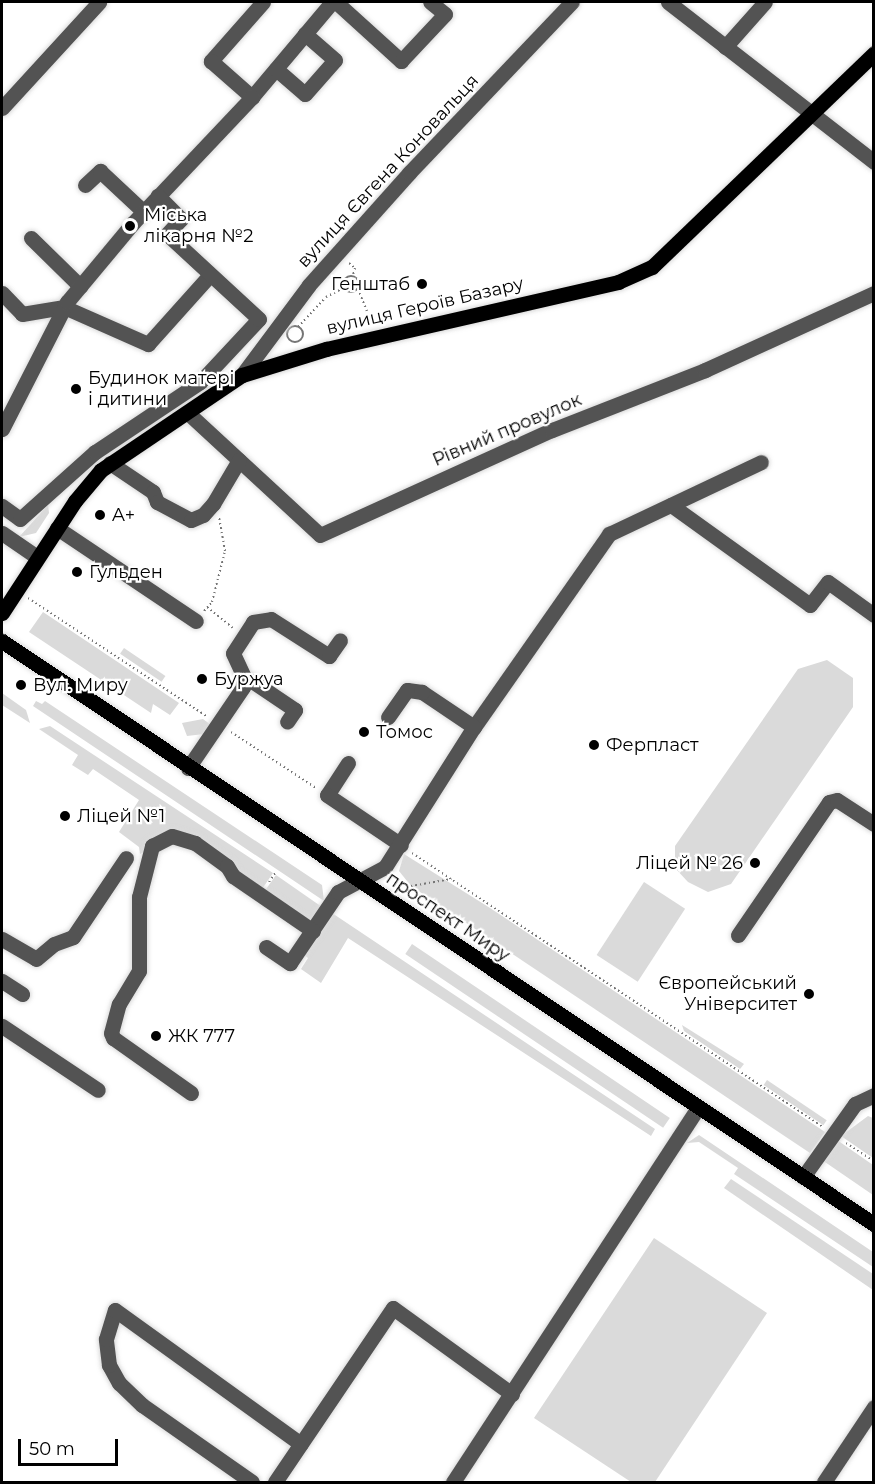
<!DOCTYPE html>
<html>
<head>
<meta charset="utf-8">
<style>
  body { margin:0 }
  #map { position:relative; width:875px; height:1484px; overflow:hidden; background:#fff; font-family:Montserrat,sans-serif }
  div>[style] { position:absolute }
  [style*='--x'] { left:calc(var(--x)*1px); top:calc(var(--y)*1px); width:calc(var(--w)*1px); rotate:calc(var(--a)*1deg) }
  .green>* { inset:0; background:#dadada; transform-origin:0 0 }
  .path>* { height:2px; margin-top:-1px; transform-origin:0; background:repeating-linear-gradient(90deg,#757575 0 1.5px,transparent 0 4.5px) }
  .path>.ring { margin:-1px; padding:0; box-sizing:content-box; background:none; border:2px solid #757575; border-radius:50% }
  .roads { filter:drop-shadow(0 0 2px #dbdbdb) drop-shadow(0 0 2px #dbdbdb) }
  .minor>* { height:15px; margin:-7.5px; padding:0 7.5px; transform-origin:7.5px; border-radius:7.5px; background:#535353 }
  .major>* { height:15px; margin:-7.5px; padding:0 7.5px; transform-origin:7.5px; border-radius:7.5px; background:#000 }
  .dots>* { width:16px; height:16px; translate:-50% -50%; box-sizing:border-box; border:3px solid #fff; border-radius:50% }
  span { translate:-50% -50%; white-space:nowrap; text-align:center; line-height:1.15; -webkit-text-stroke:4.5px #fff; paint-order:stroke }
  .street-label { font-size:18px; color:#000 }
  .poi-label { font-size:18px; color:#000 }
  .left { translate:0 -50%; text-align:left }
  .right { translate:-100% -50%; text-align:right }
  .frame { position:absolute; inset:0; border:3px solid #000; pointer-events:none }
  .scale { position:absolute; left:18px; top:1439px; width:100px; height:27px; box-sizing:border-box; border:3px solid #000; border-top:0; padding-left:8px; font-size:18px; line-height:21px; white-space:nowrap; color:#000; -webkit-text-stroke:4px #fff; paint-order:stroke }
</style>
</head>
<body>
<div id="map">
  <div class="green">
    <i style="clip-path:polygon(48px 505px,49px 513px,36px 533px,19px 537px)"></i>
    <i style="clip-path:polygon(43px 612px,179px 703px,170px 715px,153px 704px,151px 713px,29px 632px)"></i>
    <i style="left:124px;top:648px;width:50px;height:7px;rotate:34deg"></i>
    <i style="clip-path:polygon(827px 660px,853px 678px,853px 707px,731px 884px,708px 892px,688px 882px,675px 868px,675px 846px,798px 669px)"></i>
    <i style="clip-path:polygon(2px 693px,26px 710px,30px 723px,2px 705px)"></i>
    <i style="clip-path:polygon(36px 701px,42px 704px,45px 701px,322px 885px,324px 901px,33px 706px)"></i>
    <i style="clip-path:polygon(203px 719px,211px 725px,204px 734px,187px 736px,182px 723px)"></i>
    <i style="clip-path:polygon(50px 726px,273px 873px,262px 889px,180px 832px,140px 854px,139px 847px,119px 832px,139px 800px,93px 769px,88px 775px,72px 765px,78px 755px,39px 729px)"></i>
    <i style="clip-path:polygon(404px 854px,490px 908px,825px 1132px,810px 1153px,411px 886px,399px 871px)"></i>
    <i style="clip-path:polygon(276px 875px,322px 907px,316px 917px,309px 920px,264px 892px)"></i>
    <i style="left:644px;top:882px;width:49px;height:87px;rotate:33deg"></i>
    <i style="clip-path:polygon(332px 913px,655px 1129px,651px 1136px,348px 938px,321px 983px,301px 969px,308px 958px,303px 954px)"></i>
    <i style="left:412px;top:944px;width:311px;height:12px;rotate:34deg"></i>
    <i style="clip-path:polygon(682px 1025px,744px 1064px,740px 1069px,684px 1031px)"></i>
    <i style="left:767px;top:1080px;width:72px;height:6px;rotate:34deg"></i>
    <i style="clip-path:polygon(868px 1116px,873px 1118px,873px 1158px,841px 1136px)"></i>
    <i style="clip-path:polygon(699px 1135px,873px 1252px,873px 1267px,734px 1174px,738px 1168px,699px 1142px,687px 1143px)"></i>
    <i style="clip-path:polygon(837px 1140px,873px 1165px,873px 1195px,822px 1160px)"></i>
    <i style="clip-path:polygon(731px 1179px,873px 1274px,873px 1290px,724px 1188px)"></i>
    <i style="clip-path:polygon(654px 1238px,767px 1313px,655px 1482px,631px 1482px,534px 1418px)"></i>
  </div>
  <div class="path">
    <i style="--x:349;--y:263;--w:8;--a:40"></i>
    <i style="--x:355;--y:268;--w:7;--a:106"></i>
    <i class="ring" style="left:343px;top:276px;width:14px;height:14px"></i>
    <i style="--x:358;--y:289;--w:27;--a:68"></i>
    <i class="ring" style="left:287px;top:326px;width:14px;height:14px"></i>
    <i style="--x:298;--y:327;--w:41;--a:-47"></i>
    <i style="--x:326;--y:297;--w:20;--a:-27"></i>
    <i style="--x:28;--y:598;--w:214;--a:33.5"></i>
    <i style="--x:207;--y:607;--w:33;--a:39"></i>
    <i style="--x:204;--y:611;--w:12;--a:-48"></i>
    <i style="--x:212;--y:602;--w:53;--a:-75.7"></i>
    <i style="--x:225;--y:551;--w:35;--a:-100"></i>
    <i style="--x:231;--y:732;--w:102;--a:33.4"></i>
    <i style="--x:412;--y:853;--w:493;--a:33.7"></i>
    <i style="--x:269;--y:882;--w:12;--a:-55"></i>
    <i style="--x:411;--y:886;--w:41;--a:-9.9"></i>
    <i style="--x:846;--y:1143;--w:33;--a:33"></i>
  </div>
  <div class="roads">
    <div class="minor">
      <i style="--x:263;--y:2;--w:79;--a:131.4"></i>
      <i style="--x:211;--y:61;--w:55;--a:41.3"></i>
      <i style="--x:252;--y:97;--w:124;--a:-49.9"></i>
      <i style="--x:336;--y:2;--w:88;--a:42.2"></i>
      <i style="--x:401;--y:61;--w:64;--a:-46.9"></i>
      <i style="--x:445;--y:14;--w:19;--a:-141"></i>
      <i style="--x:668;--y:2;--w:261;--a:37.8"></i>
      <i style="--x:725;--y:47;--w:60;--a:-48.4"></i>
      <i style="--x:276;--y:69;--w:38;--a:41"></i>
      <i style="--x:305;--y:94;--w:45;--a:-48.6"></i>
      <i style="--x:335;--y:60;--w:40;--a:-139"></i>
      <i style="--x:2;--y:108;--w:144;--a:-47.5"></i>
      <i style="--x:85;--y:185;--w:21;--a:-43"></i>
      <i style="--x:100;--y:171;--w:60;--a:43"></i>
      <i style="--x:31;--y:238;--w:69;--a:44.4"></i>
      <i style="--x:2;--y:293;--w:29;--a:46"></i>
      <i style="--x:22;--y:314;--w:43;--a:-9.5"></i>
      <i style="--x:64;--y:307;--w:92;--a:23.8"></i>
      <i style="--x:148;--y:344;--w:93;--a:-48.1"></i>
      <i style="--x:242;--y:375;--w:112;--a:-53.3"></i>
      <i style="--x:309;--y:285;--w:150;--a:-48.2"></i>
      <i style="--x:409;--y:173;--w:236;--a:-46.4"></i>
      <i style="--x:189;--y:414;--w:178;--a:42.7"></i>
      <i style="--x:320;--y:535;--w:255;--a:-24.4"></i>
      <i style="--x:552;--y:430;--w:164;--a:-21.4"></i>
      <i style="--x:705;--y:370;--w:186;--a:-24.5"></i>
      <i style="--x:2;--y:429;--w:143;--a:-62.9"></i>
      <i style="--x:67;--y:302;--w:102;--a:-50.2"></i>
      <i style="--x:132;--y:224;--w:175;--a:-46.6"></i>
      <i style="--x:110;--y:463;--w:52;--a:34"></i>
      <i style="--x:153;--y:492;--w:11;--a:68"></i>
      <i style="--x:157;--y:502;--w:38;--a:28"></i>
      <i style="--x:191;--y:520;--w:13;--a:-23"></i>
      <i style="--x:203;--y:515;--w:15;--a:-48"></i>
      <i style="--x:213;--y:504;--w:51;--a:-59.4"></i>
      <i style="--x:671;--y:505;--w:171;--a:35.7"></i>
      <i style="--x:810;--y:605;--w:29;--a:-52"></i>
      <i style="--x:828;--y:582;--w:57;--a:35.7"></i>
      <i style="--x:2;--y:506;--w:22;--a:36"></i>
      <i style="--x:20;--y:519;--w:101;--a:-41.8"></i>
      <i style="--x:95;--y:452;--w:126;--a:-33.7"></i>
      <i style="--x:200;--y:382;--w:86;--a:-46.9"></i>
      <i style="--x:259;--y:319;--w:125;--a:-137.3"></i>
      <i style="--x:167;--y:234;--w:21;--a:-47"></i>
      <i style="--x:181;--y:219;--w:33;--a:-135"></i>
      <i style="--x:57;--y:528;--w:167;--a:33.8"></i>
      <i style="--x:2;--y:533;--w:42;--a:34.4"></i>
      <i style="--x:245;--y:682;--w:7;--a:-8"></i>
      <i style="--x:252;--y:681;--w:52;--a:34"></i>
      <i style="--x:295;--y:710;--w:14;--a:124"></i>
      <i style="--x:474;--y:727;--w:236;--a:-55"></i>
      <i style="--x:609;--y:534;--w:168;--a:-25.3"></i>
      <i style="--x:348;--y:763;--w:38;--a:123"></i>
      <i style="--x:327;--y:795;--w:89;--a:34"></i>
      <i style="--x:188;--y:768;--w:98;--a:-55.8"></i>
      <i style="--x:243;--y:687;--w:10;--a:-84"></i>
      <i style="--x:244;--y:677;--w:26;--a:-115"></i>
      <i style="--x:233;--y:653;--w:37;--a:-57"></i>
      <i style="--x:253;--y:622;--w:18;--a:-9"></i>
      <i style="--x:271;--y:619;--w:69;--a:32.5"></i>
      <i style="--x:329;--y:656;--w:19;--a:-55"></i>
      <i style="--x:738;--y:935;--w:161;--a:-55.6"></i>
      <i style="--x:829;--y:802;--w:8;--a:-14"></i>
      <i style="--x:837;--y:800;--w:44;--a:33"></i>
      <i style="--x:2;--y:939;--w:39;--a:30"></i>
      <i style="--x:36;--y:959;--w:23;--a:-40"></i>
      <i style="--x:54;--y:944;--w:20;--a:-20"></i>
      <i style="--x:73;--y:937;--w:95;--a:-56.1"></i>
      <i style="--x:266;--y:947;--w:29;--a:34"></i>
      <i style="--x:290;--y:963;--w:86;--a:-55.9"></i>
      <i style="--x:338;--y:892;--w:53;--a:-28"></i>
      <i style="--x:385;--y:867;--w:166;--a:-57.6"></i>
      <i style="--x:474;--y:727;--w:63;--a:-146.1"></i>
      <i style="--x:422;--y:692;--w:15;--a:-172"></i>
      <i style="--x:407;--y:690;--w:33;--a:125"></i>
      <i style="--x:2;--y:981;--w:24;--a:33"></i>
      <i style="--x:2;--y:1026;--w:115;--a:33.7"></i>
      <i style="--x:191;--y:1093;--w:95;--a:-144.8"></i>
      <i style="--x:113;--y:1038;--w:5;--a:-112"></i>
      <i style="--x:111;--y:1033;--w:30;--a:-75"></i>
      <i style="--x:119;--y:1004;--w:39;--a:-59"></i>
      <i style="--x:139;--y:971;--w:74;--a:-90"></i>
      <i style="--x:139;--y:897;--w:53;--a:-75.7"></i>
      <i style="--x:152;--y:846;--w:22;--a:-27"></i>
      <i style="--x:172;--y:836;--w:24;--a:17"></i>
      <i style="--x:195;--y:843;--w:39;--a:36"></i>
      <i style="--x:227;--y:866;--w:12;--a:59"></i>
      <i style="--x:233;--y:876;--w:97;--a:34.5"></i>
      <i style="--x:803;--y:1177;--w:90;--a:-54.5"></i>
      <i style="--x:855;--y:1104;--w:21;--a:-25"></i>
      <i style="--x:252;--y:1482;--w:134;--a:-145"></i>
      <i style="--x:142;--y:1405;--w:32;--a:-136"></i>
      <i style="--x:119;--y:1383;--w:21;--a:-119"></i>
      <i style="--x:109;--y:1365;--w:26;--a:-97"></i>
      <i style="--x:106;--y:1339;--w:30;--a:-73"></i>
      <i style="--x:115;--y:1310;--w:229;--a:35.8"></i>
      <i style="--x:275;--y:1482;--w:210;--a:-55.9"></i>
      <i style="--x:393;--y:1308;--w:147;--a:35.9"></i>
      <i style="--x:453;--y:1482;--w:448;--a:-56.8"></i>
      <i style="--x:824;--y:1482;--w:90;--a:-56.3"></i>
    </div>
    <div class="major">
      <i style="--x:2;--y:613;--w:134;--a:-56.9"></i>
      <i style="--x:75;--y:501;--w:40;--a:-50"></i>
      <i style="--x:101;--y:470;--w:170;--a:-34"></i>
      <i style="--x:242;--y:375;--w:88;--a:-17.2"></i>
      <i style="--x:326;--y:349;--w:300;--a:-12.9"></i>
      <i style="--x:618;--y:282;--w:37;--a:-24"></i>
      <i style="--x:652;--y:267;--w:308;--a:-43.9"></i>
      <i style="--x:2;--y:641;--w:1049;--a:33.77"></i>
    </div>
  </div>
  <div class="dots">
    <i style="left:130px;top:226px;background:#000"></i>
    <i style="left:422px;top:284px;background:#000"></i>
    <i style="left:76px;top:389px;background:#000"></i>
    <i style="left:100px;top:515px;background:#000"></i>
    <i style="left:77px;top:572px;background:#000"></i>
    <i style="left:202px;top:679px;background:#000"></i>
    <i style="left:21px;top:685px;background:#000"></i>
    <i style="left:364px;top:732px;background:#000"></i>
    <i style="left:594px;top:745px;background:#000"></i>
    <i style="left:65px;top:816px;background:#000"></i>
    <i style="left:755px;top:863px;background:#000"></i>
    <i style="left:809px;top:994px;background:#000"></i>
    <i style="left:156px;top:1036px;background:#000"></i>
  </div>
  <div class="street-label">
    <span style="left:388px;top:171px;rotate:-47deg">вулиця Євгена Коновальця</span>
    <span style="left:425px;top:306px;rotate:-13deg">вулиця Героїв Базару</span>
    <span style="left:507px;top:430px;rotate:-23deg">Рівний провулок</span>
    <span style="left:448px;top:917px;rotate:34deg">проспект Миру</span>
  </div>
  <div class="poi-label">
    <span class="left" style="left:144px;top:226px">Міська<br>лікарня №2</span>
    <span class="right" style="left:410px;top:284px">Генштаб</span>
    <span class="left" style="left:88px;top:389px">Будинок матері<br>і дитини</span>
    <span class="left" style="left:112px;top:515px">A+</span>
    <span class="left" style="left:89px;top:572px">Гульден</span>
    <span class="left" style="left:214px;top:679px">Буржуа</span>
    <span class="left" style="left:33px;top:685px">Вул. Миру</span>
    <span class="left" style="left:376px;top:732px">Томос</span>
    <span class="left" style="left:606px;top:745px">Ферпласт</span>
    <span class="left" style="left:77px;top:816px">Ліцей №1</span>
    <span class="right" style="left:743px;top:863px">Ліцей № 26</span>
    <span class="right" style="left:797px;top:994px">Європейський<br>Університет</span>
    <span class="left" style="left:168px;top:1036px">ЖК 777</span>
  </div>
  <div class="frame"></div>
  <div class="scale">50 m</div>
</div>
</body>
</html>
